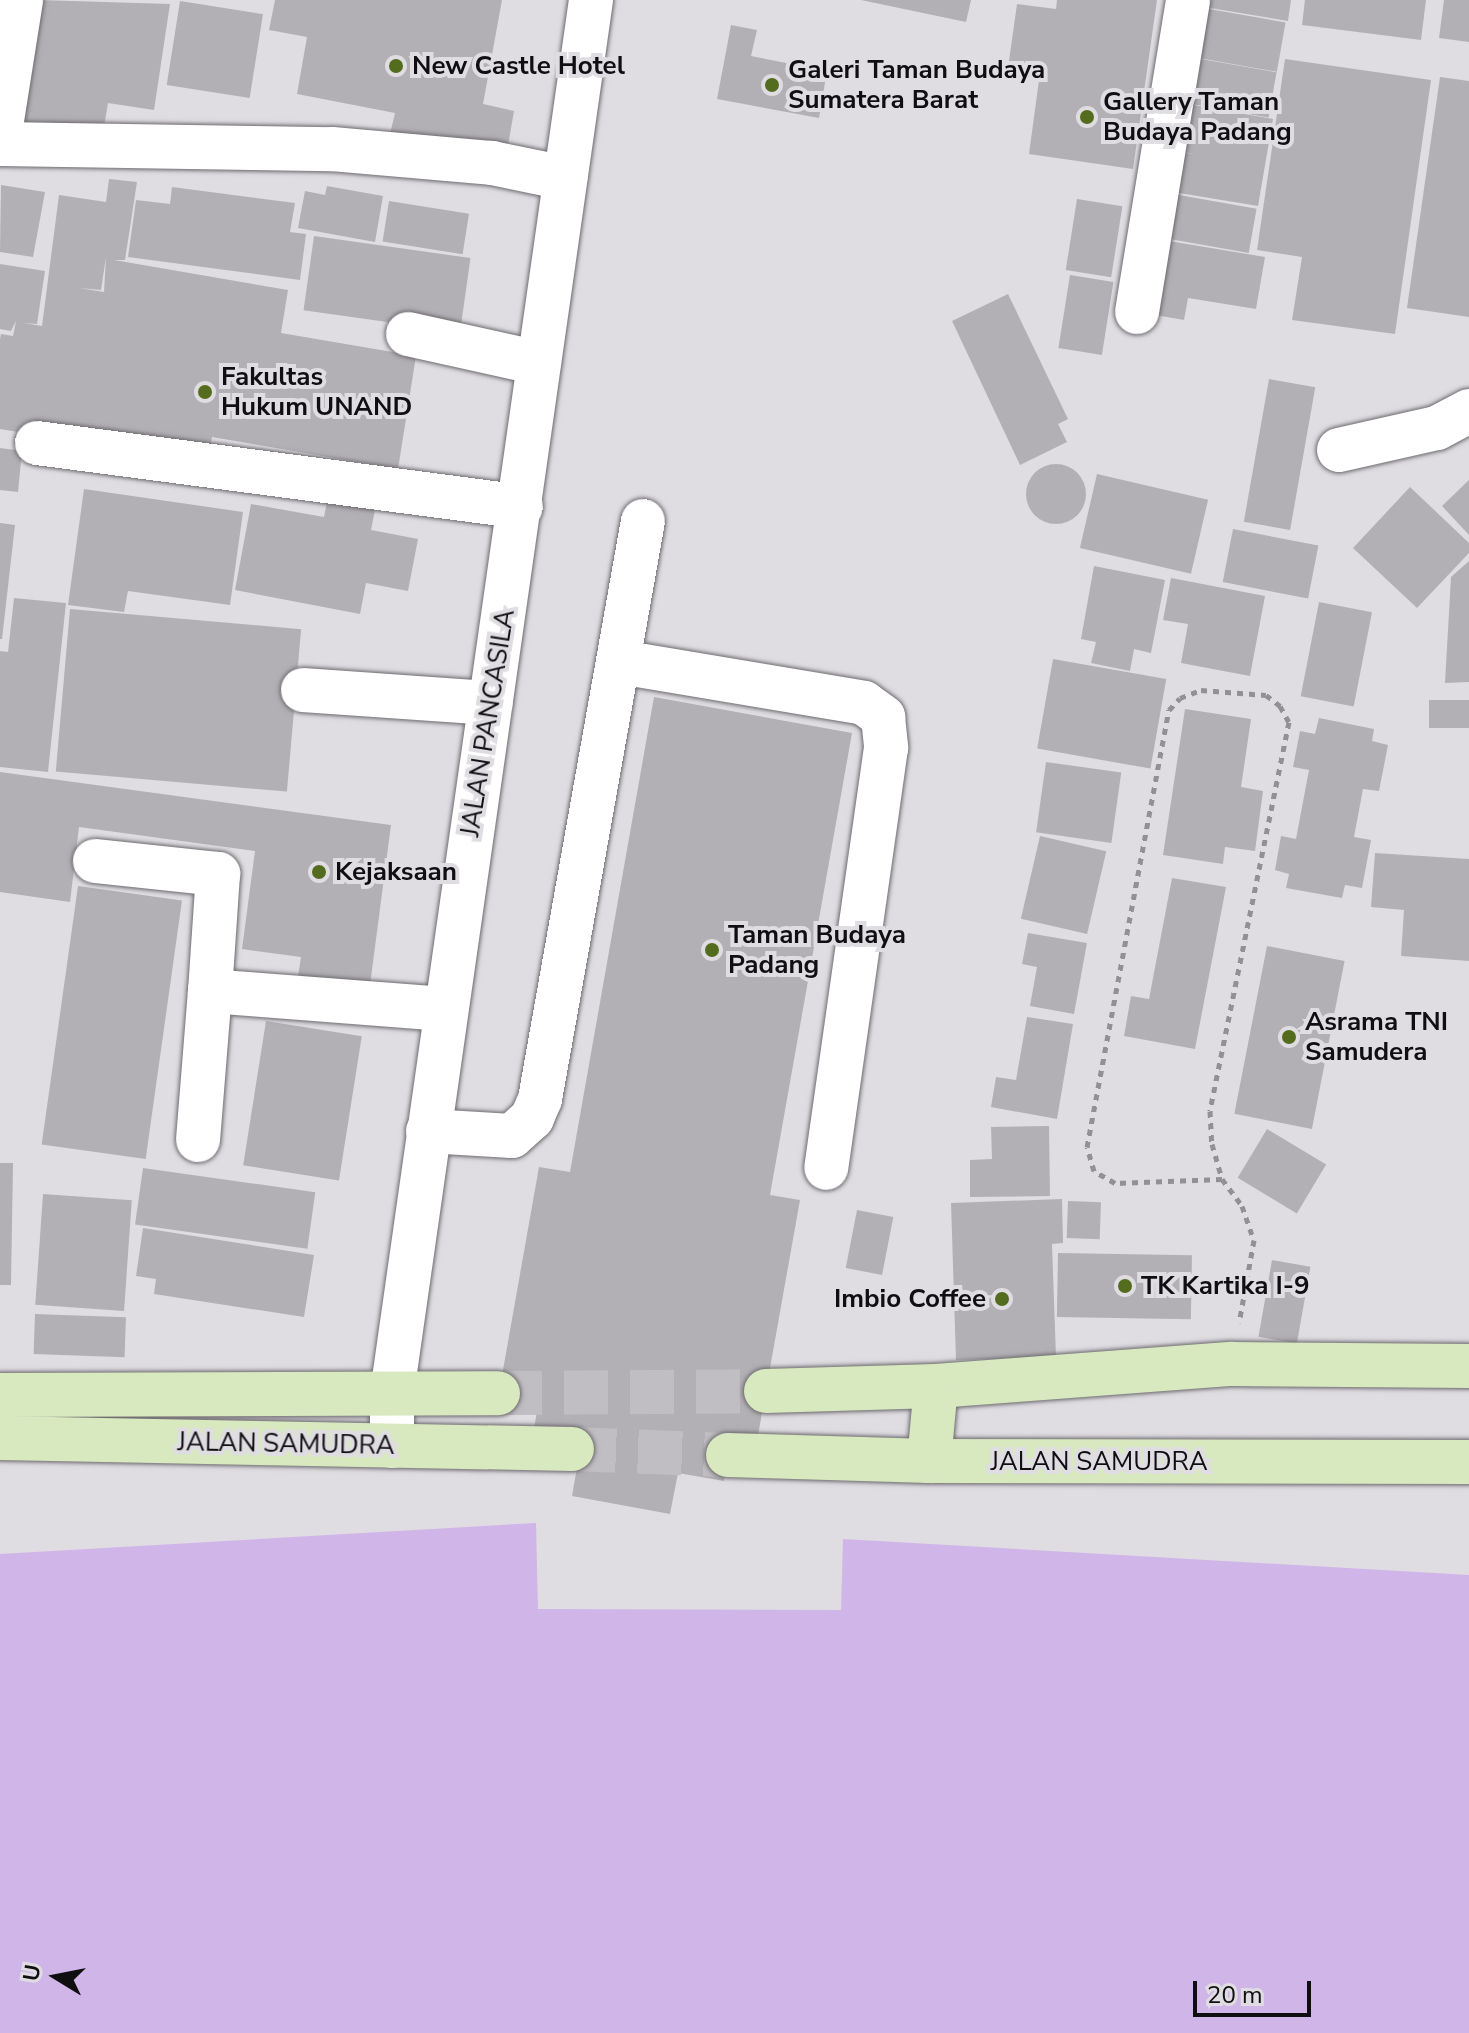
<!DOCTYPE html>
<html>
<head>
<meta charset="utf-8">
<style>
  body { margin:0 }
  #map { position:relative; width:1469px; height:2033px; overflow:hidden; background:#dfdde2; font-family:"Nunito Sans",sans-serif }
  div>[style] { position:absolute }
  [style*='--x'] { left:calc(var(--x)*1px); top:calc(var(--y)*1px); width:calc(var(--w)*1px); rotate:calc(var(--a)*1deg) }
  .water>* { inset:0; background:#d0b6e8 }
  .building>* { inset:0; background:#b3b0b5; transform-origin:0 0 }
  .round { border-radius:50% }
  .major-tunnel>* { height:44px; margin-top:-22px; transform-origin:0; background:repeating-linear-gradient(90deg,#c0bec2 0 44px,transparent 0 66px) }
  .path>* { height:5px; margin-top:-2.5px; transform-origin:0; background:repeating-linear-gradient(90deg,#929094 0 6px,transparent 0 12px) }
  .roads { filter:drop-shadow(0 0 2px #6e6b70) drop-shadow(0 0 2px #6e6b70) }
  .minor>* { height:44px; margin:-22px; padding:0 22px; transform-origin:22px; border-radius:22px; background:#fff }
  .major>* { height:44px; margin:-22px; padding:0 22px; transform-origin:22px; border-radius:22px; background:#d8e8bf }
  .dots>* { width:22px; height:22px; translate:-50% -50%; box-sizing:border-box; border:4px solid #dfdde2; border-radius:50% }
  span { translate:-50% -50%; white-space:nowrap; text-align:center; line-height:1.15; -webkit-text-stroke:8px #dfdde2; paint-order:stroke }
  .poi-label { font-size:26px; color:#0f0e10; font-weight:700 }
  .left { translate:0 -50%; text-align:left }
  .right { translate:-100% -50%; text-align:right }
  .street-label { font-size:26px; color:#0f0e10 }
  .north { position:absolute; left:16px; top:1937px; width:80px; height:80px; -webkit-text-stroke:6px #dfdde2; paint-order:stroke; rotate:280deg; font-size:22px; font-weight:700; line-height:32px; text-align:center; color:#0f0e10 }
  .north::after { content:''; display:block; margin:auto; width:28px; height:36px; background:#0f0e10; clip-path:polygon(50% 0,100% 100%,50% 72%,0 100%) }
  .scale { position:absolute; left:1193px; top:1981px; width:118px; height:36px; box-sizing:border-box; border:4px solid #0f0e10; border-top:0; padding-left:10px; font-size:24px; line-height:28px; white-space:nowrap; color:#0f0e10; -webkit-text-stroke:6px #dfdde2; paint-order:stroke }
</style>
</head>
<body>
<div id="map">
  <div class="water">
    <i style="clip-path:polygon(536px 1523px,538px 1609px,841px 1610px,843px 1539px,1469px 1575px,1469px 2033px,0 2033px,0 1554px)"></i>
  </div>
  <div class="building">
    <i style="clip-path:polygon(39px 0,170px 4px,154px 110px,108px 103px,103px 133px,21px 121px)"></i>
    <i style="clip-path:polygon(275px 0,502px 0,483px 104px,514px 111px,506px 157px,390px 134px,395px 113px,297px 94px,307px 37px,269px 30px)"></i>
    <i style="clip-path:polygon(861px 0,971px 0,966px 22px)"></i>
    <i style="clip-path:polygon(1057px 0,1157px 0,1133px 169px,1029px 154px,1039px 80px,1007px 75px,1017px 4px,1056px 9px)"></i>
    <i style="clip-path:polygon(1193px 0,1291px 0,1288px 21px,1192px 5px)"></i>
    <i style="clip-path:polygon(1305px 0,1426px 0,1421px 40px,1302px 25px)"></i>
    <i style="clip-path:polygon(1444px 0,1469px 0,1469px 42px,1439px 38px)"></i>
    <i style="left:180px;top:1px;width:84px;height:85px;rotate:9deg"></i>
    <i style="left:1192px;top:6px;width:95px;height:50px;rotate:10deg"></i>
    <i style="clip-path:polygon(731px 25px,757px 30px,751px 56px,827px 71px,819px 118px,717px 99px)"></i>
    <i style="left:1184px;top:56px;width:94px;height:46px;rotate:10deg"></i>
    <i style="clip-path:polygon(1285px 59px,1431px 80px,1395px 334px,1292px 320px,1302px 257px,1257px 250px)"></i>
    <i style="clip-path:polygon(1440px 77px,1469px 81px,1469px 317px,1407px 308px)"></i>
    <i style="clip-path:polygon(1176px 102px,1273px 119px,1258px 206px,1161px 190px,1168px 151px,1194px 154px,1168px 149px)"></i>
    <i style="clip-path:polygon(evenodd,109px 179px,137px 182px,125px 260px,114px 260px,288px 290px,281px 333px,416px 356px,398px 469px,212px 437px,210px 448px,139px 452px,0 429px,0 339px,1px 334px,13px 336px,16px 321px,11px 331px,0 329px,0 264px,45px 271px,37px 324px,24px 323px,42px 326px,59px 195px,106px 202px,109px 179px,106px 257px,104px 292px,79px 288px,101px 290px,106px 257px)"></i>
    <i style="clip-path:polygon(1px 185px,45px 192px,33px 257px,0 252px)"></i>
    <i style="clip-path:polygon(327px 186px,383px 196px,375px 242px,298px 228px,305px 191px,325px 195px)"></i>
    <i style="clip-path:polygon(172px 187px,295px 203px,290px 232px,306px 234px,300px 280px,128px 257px,136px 200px,170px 204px)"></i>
    <i style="left:1162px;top:192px;width:96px;height:45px;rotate:10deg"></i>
    <i style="left:1077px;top:199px;width:46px;height:72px;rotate:9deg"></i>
    <i style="left:389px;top:201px;width:81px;height:41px;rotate:9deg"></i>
    <i style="left:314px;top:236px;width:158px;height:75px;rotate:8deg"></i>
    <i style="clip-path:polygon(1157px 239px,1265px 257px,1256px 309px,1188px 298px,1184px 320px,1144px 313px)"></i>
    <i style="left:1070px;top:275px;width:44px;height:74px;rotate:9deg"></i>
    <i style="clip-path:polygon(1008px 294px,1068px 419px,1058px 424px,1067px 442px,1020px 465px,952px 321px)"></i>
    <i style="left:1269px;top:379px;width:47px;height:145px;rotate:10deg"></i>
    <i style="clip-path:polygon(0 448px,22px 451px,18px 492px,0 490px)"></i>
    <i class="round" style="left:1026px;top:464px;width:60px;height:60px"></i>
    <i style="left:1097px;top:474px;width:114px;height:76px;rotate:13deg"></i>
    <i style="clip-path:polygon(1469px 480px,1469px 535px,1442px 506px)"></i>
    <i style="clip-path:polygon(330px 486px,378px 495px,371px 530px,418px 539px,408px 591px,366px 583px,360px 614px,235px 590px,251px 504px,324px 517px)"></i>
    <i style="clip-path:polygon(1410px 487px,1469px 543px,1469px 553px,1417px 608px,1353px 548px)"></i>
    <i style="clip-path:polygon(84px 489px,243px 512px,230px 605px,128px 591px,124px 612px,68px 605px)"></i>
    <i style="clip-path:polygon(0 523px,15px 525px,2px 639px,0 639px)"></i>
    <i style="left:1233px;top:529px;width:87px;height:54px;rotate:11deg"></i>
    <i style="clip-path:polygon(1469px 561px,1469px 682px,1445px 683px,1451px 577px)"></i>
    <i style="clip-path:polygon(1094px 566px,1165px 580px,1151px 653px,1134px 649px,1130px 671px,1091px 663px,1096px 642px,1081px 639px)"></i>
    <i style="clip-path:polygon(1171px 578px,1265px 596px,1250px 676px,1181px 663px,1188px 624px,1163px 620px)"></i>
    <i style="clip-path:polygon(14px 598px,66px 603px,48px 772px,0 767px,0 651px,8px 652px)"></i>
    <i style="left:1319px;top:602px;width:54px;height:96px;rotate:11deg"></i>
    <i style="left:70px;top:609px;width:232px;height:163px;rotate:5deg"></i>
    <i style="left:1053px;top:659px;width:115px;height:91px;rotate:10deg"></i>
    <i style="clip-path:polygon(654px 697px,852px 733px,770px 1195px,800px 1200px,757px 1441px,731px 1436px,724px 1481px,678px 1473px,670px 1514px,572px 1496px,580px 1450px,532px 1441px,538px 1405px,498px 1398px,539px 1167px,570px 1172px)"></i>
    <i style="left:1469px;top:700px;width:28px;height:40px;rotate:90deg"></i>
    <i style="clip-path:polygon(1185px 709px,1251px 719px,1241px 787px,1263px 791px,1255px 851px,1225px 847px,1223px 864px,1163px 855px)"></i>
    <i style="clip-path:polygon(1319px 718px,1374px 729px,1372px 741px,1388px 745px,1379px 791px,1363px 789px,1354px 837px,1371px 840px,1362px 888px,1345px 885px,1342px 898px,1286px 888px,1289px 874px,1275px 870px,1281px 836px,1296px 839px,1309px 770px,1293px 767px,1300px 731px,1315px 734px)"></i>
    <i style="left:1046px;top:762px;width:76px;height:71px;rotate:8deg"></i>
    <i style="clip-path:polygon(0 772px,391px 825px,370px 985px,298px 976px,301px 957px,242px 949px,255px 851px,79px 827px,70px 902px,0 892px)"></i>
    <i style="left:1040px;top:836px;width:68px;height:85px;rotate:13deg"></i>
    <i style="clip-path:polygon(1375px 853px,1469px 859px,1469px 961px,1401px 956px,1404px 910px,1371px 907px)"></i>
    <i style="clip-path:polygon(1172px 878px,1226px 887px,1195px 1049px,1124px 1036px,1131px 996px,1149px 999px)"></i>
    <i style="left:78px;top:886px;width:105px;height:261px;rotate:8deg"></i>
    <i style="clip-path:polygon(1028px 933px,1087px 943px,1074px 1014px,1030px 1006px,1037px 967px,1022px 964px)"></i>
    <i style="left:1267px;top:946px;width:79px;height:171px;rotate:11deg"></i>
    <i style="clip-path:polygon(1027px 1017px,1073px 1024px,1057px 1119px,991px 1107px,996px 1077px,1016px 1080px)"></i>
    <i style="left:266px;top:1021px;width:97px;height:146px;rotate:9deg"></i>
    <i style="clip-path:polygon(1049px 1126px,1050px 1196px,970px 1197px,970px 1160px,992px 1159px,991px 1127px)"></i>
    <i style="left:1267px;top:1129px;width:69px;height:57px;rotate:31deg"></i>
    <i style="clip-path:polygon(0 1163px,13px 1163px,11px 1285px,0 1285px)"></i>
    <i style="left:143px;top:1168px;width:174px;height:57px;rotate:8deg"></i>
    <i style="left:43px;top:1194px;width:89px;height:111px;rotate:4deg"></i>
    <i style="clip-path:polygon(1062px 1199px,1063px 1243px,1052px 1244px,1056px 1357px,956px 1360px,951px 1203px)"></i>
    <i style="left:1068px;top:1201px;width:33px;height:37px;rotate:2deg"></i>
    <i style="left:857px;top:1210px;width:37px;height:59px;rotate:11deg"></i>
    <i style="clip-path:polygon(143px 1228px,314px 1255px,304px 1317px,154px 1294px,156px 1279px,136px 1276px)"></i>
    <i style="left:1058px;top:1253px;width:134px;height:64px;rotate:1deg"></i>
    <i style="left:1272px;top:1260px;width:39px;height:78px;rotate:10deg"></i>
    <i style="left:35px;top:1314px;width:91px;height:40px;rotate:2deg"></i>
  </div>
  <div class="major-tunnel">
    <i style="--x:498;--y:1393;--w:268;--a:-0.4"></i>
    <i style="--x:572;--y:1449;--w:156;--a:2.2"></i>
  </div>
  <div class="path">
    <i style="--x:1222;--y:1179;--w:107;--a:177.9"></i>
    <i style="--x:1115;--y:1183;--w:24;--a:-150"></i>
    <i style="--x:1094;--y:1171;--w:25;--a:-106"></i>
    <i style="--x:1087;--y:1147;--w:445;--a:-79.4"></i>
    <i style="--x:1169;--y:710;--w:16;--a:-47"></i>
    <i style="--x:1180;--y:698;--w:22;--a:-21"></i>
    <i style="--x:1201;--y:690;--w:65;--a:4.4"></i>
    <i style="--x:1266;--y:695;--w:18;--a:38"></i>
    <i style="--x:1280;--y:706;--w:18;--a:61"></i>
    <i style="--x:1289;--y:722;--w:397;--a:101.5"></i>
    <i style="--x:1210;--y:1111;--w:33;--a:87"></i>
    <i style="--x:1212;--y:1144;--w:36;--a:74"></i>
    <i style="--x:1222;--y:1179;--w:34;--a:53"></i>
    <i style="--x:1242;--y:1206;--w:36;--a:71"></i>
    <i style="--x:1254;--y:1240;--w:84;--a:100.2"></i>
  </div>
  <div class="roads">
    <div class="minor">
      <i style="--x:0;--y:133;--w:135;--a:-81"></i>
      <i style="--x:0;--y:144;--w:332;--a:0.9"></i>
      <i style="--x:332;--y:149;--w:161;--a:5"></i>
      <i style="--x:492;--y:163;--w:75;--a:11.6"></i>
      <i style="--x:1137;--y:312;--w:316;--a:-80.7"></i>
      <i style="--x:408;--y:334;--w:134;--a:12.5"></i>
      <i style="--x:37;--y:443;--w:488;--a:7.5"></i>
      <i style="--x:1339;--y:450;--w:100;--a:-12.7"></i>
      <i style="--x:1437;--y:428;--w:36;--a:-28"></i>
      <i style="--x:620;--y:662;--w:247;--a:9.5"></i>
      <i style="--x:864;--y:703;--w:24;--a:36"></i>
      <i style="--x:883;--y:717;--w:31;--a:84"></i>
      <i style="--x:886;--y:748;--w:424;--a:98.1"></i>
      <i style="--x:303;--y:690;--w:188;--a:4"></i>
      <i style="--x:95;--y:861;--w:124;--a:6"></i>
      <i style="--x:218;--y:874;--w:117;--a:93.9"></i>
      <i style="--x:210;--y:991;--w:236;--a:4.4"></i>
      <i style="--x:428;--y:1131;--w:84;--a:3.4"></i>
      <i style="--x:512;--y:1136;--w:27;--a:-42"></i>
      <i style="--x:532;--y:1118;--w:21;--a:-67"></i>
      <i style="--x:540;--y:1099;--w:587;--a:-79.9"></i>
      <i style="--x:198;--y:1140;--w:149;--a:-85.4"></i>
      <i style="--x:392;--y:1446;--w:53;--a:-90"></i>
      <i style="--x:392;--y:1393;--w:1407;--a:-81.87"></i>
    </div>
    <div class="major">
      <i style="--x:766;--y:1391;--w:170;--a:-1.7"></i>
      <i style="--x:936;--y:1386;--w:297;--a:-4.3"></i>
      <i style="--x:1232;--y:1364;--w:237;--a:0.5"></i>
      <i style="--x:0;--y:1395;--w:498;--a:-0.2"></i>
      <i style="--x:0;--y:1438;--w:572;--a:1.1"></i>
      <i style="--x:728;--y:1455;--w:201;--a:1.7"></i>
      <i style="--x:929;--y:1461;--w:540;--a:0.11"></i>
      <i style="--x:929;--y:1461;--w:75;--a:-84.7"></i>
    </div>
  </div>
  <div class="dots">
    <i style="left:396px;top:66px;background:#546c1d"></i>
    <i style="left:772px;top:85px;background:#546c1d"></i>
    <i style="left:1087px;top:117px;background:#546c1d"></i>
    <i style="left:205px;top:392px;background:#546c1d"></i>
    <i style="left:319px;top:872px;background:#546c1d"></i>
    <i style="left:712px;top:950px;background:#546c1d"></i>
    <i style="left:1289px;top:1037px;background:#546c1d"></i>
    <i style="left:1125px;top:1286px;background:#546c1d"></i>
    <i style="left:1002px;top:1299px;background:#546c1d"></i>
  </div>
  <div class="poi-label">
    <span class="left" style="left:412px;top:66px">New Castle Hotel</span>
    <span class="left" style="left:788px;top:85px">Galeri Taman Budaya<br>Sumatera Barat</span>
    <span class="left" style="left:1103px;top:117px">Gallery Taman<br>Budaya Padang</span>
    <span class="left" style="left:221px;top:392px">Fakultas<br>Hukum UNAND</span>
    <span class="left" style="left:335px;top:872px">Kejaksaan</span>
    <span class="left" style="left:728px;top:950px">Taman Budaya<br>Padang</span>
    <span class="left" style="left:1305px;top:1037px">Asrama TNI<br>Samudera</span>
    <span class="left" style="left:1141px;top:1286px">TK Kartika I-9</span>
    <span class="right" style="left:986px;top:1299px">Imbio Coffee</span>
  </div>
  <div class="street-label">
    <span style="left:488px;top:723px;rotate:-81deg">JALAN PANCASILA</span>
    <span style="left:286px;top:1444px;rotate:1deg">JALAN SAMUDRA</span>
    <span style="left:1099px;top:1462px">JALAN SAMUDRA</span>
  </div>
  <div class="north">U</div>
  <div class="scale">20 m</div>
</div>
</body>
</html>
